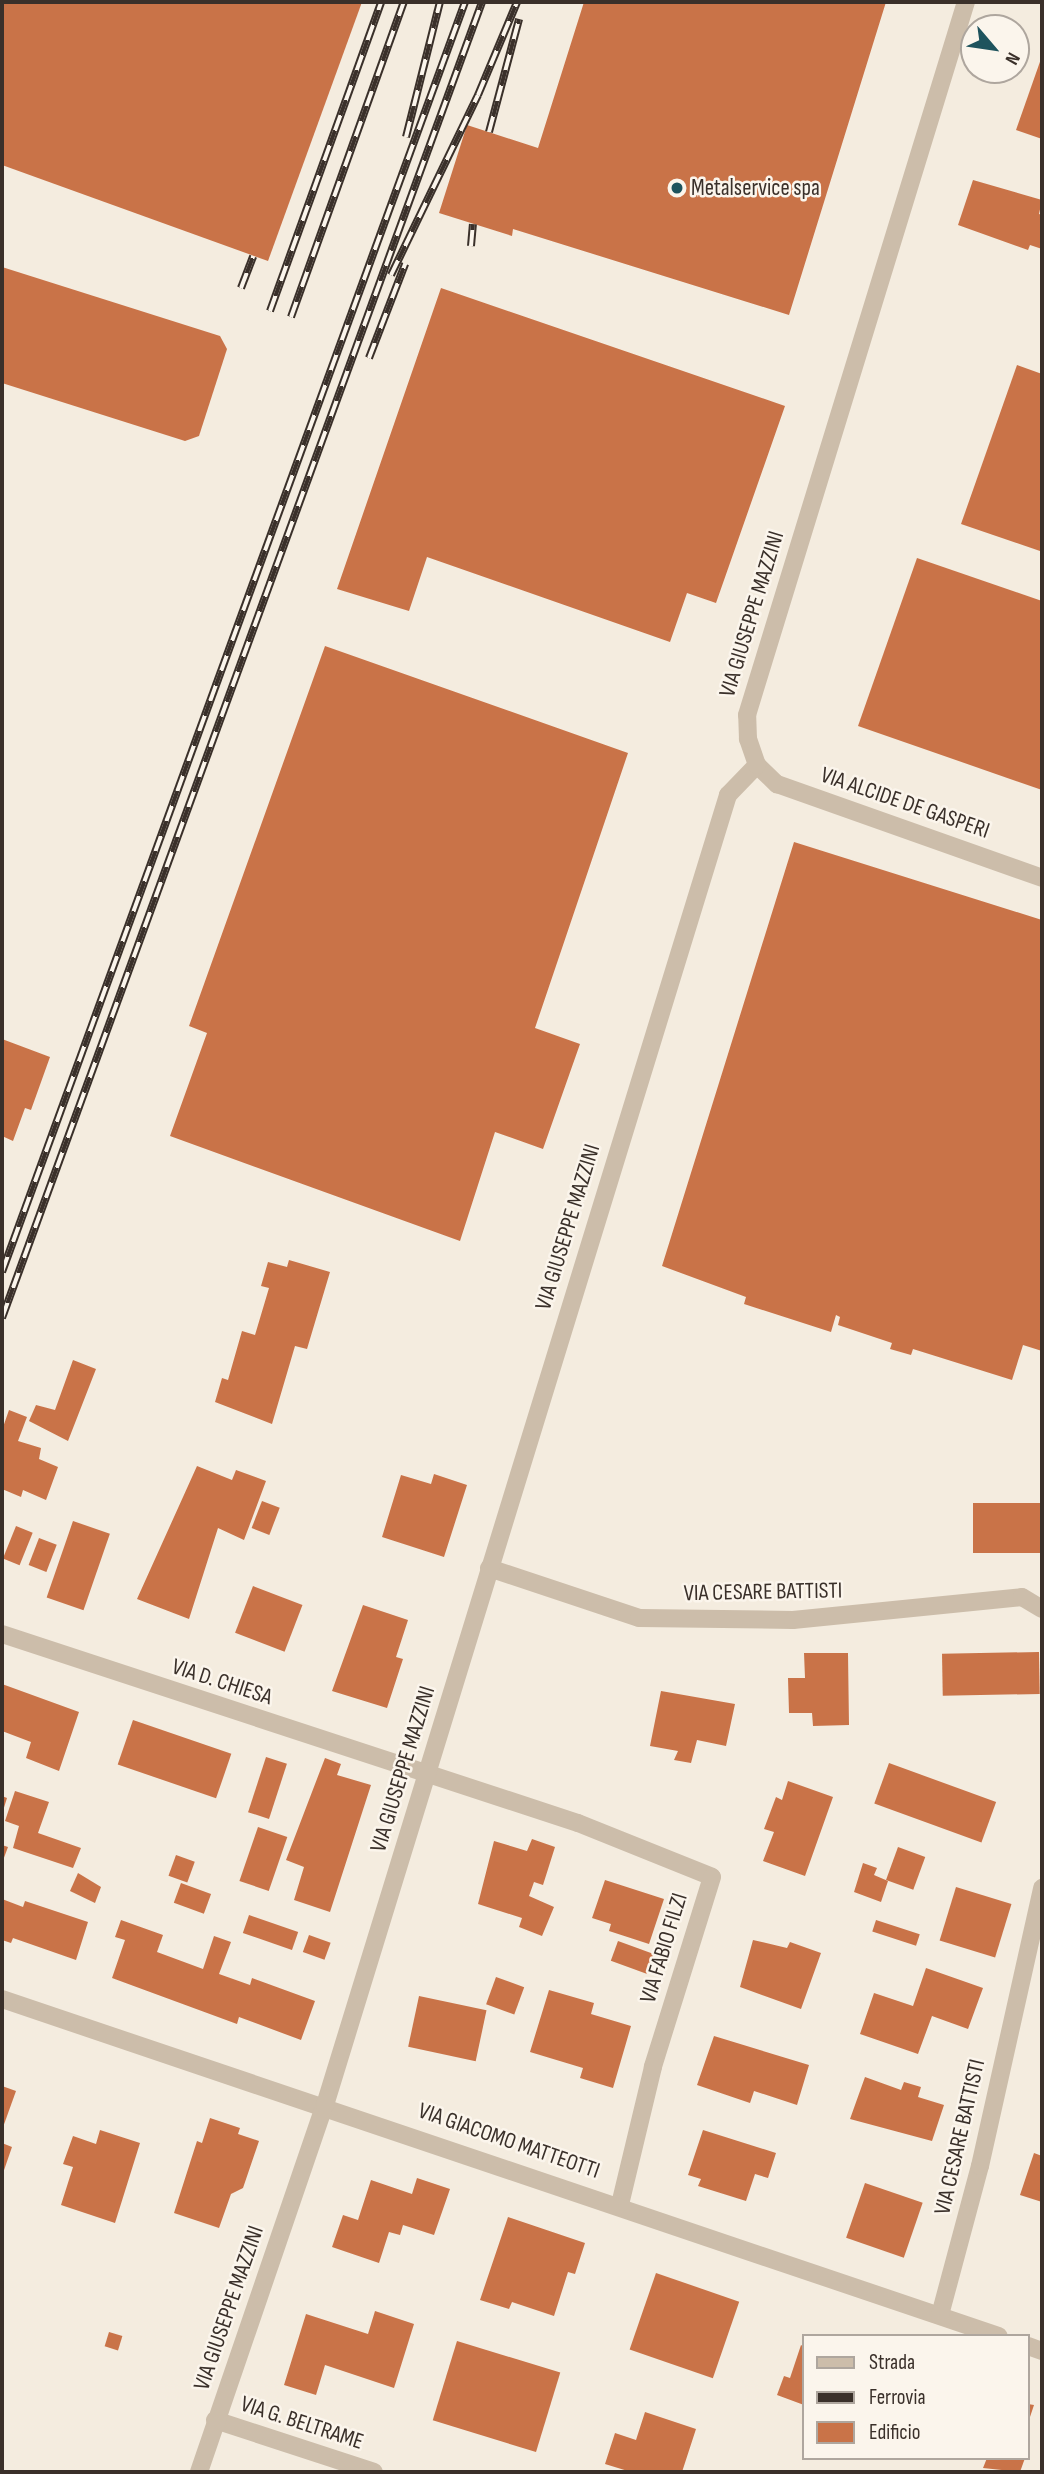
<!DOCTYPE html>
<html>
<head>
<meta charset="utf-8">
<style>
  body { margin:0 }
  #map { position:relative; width:1044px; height:2474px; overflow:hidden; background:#f4ecdf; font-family:"Sofia Sans Condensed",sans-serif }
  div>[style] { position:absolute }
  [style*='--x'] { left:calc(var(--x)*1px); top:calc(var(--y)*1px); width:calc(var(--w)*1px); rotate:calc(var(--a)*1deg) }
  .building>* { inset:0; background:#c97348; transform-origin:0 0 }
  .street>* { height:18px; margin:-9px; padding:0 9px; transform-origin:9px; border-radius:9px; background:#ccbdaa }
  .rail>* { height:8px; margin-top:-4px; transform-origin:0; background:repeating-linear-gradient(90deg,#fbf5ec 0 16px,#3a302a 0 32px); box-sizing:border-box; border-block:2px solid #3a302a }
  .dots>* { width:19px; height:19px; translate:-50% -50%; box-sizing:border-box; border:4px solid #fbf5ec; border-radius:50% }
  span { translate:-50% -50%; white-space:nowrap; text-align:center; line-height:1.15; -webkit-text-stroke:5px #fbf5ec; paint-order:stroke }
  .poi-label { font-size:23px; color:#3a302a }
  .left { translate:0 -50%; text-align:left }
  .street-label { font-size:23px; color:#3a302a }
  .frame { position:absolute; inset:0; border:4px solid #3a302a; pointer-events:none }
  .legend { position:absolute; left:802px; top:2334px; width:228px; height:126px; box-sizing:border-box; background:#fbf5ec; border:2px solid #aea69e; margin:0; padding:9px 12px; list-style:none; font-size:21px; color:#3a302a }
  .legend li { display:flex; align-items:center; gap:14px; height:35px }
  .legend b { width:35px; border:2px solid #aea69e }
  .north { position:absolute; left:960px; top:14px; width:70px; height:70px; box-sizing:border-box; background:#fbf5ec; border:2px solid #aea69e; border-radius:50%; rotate:119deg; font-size:19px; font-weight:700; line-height:28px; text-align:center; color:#3a302a }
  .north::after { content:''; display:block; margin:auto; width:24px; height:32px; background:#1e535d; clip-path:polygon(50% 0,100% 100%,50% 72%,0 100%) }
</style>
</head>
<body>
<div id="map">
  <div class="building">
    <i style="clip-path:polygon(2px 2px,362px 2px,268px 261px,2px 165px)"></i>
    <i style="clip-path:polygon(584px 2px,886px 2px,789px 315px,513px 229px,512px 236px,439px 213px,467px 125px,538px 148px)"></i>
    <i style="clip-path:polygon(1042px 56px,1042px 139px,1016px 130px)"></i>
    <i style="clip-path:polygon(973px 180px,1042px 200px,1039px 214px,1042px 215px,1042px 249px,1030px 245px,1028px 250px,958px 225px)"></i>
    <i style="clip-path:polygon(2px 267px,220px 336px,227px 349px,199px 436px,185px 441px,2px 383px)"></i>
    <i style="clip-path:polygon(441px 288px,785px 406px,716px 603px,687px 593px,670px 642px,427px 557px,409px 611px,337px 589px)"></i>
    <i style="clip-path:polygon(1017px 365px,1042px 374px,1040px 551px,961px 524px)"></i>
    <i style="clip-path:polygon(917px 558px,1042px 601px,1042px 790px,858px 726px)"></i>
    <i style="clip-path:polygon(325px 646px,628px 753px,535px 1028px,580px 1044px,543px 1149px,495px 1132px,460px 1241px,170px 1136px,207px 1033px,189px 1026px)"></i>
    <i style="clip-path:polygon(794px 842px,1042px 920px,1042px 1351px,1023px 1345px,1012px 1380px,913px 1349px,911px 1355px,890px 1349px,892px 1343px,838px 1325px,840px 1317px,836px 1315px,831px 1332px,744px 1304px,746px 1297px,662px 1266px)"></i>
    <i style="clip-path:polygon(2px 1039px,50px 1057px,31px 1110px,25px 1108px,13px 1141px,2px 1136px)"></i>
    <i style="clip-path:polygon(289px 1260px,330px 1272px,307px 1349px,295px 1346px,272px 1424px,215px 1402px,222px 1378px,228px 1380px,242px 1331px,255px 1335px,269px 1288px,261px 1286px,268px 1262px,287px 1267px)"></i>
    <i style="clip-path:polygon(73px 1360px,96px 1369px,68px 1441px,29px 1421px,36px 1405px,55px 1410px)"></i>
    <i style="clip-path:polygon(9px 1410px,27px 1417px,18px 1441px,41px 1448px,39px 1459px,58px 1467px,46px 1500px,23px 1490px,21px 1497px,2px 1489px,2px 1430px)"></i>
    <i style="clip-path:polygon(197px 1466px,232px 1480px,236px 1470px,266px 1481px,244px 1540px,218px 1528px,189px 1619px,137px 1599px)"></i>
    <i style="clip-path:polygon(434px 1474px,467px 1485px,444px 1557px,382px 1537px,401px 1475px,431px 1484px)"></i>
    <i style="left:262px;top:1501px;width:19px;height:29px;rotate:21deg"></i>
    <i style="left:1042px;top:1503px;width:50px;height:69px;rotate:90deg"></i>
    <i style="left:73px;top:1521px;width:39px;height:81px;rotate:19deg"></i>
    <i style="left:16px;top:1526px;width:18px;height:35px;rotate:22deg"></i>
    <i style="left:39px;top:1538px;width:19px;height:29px;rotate:21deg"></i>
    <i style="left:253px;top:1586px;width:53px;height:50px;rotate:21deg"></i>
    <i style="clip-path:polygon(363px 1605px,408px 1620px,396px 1657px,403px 1659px,387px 1708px,332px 1691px)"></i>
    <i style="left:1039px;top:1652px;width:42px;height:97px;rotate:89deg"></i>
    <i style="clip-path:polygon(804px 1653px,848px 1653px,849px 1725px,813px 1726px,812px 1713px,789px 1713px,788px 1678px,805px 1678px)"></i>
    <i style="clip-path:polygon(2px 1684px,79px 1712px,59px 1771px,26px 1758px,31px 1742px,2px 1731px)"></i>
    <i style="clip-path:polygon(661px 1691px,735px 1704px,726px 1746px,697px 1740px,691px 1763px,674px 1760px,678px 1751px,650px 1746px)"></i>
    <i style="left:133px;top:1720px;width:104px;height:47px;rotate:19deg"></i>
    <i style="left:266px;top:1757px;width:22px;height:58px;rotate:18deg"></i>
    <i style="clip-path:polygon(325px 1758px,341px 1764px,337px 1775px,371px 1785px,330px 1912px,294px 1900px,304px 1867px,286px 1860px)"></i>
    <i style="left:889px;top:1763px;width:114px;height:43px;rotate:20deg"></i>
    <i style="clip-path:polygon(788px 1781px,833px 1797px,805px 1876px,763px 1861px,774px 1832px,764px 1829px,776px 1797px,782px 1800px)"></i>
    <i style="clip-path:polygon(15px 1791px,49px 1802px,38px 1833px,81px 1848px,73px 1868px,13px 1848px,19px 1826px,5px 1821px)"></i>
    <i style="clip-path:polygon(2px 1796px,7px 1798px,2px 1814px)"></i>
    <i style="left:258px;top:1827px;width:31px;height:57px;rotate:19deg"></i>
    <i style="clip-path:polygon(532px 1839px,555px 1847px,543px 1885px,534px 1882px,529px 1896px,554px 1907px,542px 1936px,519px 1927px,522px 1918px,478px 1904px,494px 1841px,527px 1851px)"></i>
    <i style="clip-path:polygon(2px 1845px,8px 1847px,2px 1863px)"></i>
    <i style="left:898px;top:1847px;width:29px;height:35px;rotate:20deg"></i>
    <i style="left:176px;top:1855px;width:20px;height:22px;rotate:20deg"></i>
    <i style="clip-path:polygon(863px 1863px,877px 1868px,874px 1875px,888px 1881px,881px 1902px,854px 1892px)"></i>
    <i style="clip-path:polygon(78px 1873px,101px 1887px,95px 1903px,70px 1891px)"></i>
    <i style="clip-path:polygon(605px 1880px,664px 1899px,649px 1944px,609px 1931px,611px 1924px,592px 1918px)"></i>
    <i style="left:181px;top:1883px;width:32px;height:21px;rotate:20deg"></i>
    <i style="left:956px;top:1887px;width:58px;height:56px;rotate:17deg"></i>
    <i style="clip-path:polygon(2px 1899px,23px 1907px,25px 1901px,88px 1922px,76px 1960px,13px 1938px,11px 1943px,2px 1940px)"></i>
    <i style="left:249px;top:1915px;width:52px;height:19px;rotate:19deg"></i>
    <i style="clip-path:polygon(121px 1920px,163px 1935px,157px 1952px,203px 1969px,214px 1936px,231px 1942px,219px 1974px,250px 1985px,252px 1978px,315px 2001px,301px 2040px,239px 2017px,237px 2024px,112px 1978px,125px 1940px,115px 1937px)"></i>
    <i style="left:876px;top:1920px;width:46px;height:12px;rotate:18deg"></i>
    <i style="left:309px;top:1935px;width:23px;height:18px;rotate:20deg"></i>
    <i style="clip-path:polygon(753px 1940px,787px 1948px,790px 1942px,821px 1953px,801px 2009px,740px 1987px)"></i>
    <i style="left:618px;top:1941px;width:38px;height:21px;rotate:20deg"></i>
    <i style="clip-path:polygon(926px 1968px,983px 1988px,968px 2029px,932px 2016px,918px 2054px,860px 2034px,874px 1993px,913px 2006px)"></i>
    <i style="left:496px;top:1977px;width:30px;height:29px;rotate:20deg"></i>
    <i style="clip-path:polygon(549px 1990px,594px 2003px,591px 2014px,631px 2026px,613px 2088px,580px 2078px,583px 2068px,530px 2052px)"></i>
    <i style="left:419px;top:1996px;width:69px;height:52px;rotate:12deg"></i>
    <i style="clip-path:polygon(714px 2036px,809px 2065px,797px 2105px,754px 2091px,750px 2103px,697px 2085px)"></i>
    <i style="clip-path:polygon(865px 2077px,901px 2090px,904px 2082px,921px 2087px,918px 2097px,944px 2105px,932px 2141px,850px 2119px)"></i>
    <i style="clip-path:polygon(2px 2086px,16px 2091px,2px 2130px)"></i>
    <i style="clip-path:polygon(210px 2118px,240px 2128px,238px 2134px,259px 2141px,243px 2188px,231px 2194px,219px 2228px,174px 2213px,197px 2141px,202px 2143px)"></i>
    <i style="clip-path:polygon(100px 2130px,140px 2143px,115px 2223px,61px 2205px,73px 2167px,63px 2164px,73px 2136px,96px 2144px)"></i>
    <i style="clip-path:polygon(703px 2130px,776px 2153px,768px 2178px,755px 2174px,746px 2201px,698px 2186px,701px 2179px,688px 2175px)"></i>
    <i style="clip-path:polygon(2px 2143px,12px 2147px,2px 2176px)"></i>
    <i style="clip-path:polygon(1034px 2153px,1042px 2156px,1042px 2202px,1020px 2195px)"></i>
    <i style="clip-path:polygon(417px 2178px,450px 2189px,434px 2235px,403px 2225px,400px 2235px,389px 2232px,379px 2263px,332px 2247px,343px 2215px,358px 2220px,371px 2180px,412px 2194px)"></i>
    <i style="left:865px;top:2183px;width:61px;height:58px;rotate:19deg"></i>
    <i style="clip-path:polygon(508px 2217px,585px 2243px,575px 2274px,568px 2272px,554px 2316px,512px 2302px,509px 2309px,480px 2300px)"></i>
    <i style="left:656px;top:2273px;width:88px;height:81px;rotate:19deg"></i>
    <i style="clip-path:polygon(375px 2311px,414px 2324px,394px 2388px,325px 2365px,316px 2395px,284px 2385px,306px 2314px,368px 2334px)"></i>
    <i style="left:109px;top:2332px;width:14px;height:15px;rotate:17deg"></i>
    <i style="left:457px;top:2341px;width:108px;height:83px;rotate:17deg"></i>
    <i style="clip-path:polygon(801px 2345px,804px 2347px,804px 2405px,777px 2395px,784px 2376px,790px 2378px)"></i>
    <i style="clip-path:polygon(1028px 2404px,1034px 2405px,1029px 2420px,1028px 2420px)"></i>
    <i style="clip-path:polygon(645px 2412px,696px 2429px,682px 2472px,631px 2472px,605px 2464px,615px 2433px,636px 2440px)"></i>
    <i style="clip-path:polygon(987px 2458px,1025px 2458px,1020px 2472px,983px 2468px)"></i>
  </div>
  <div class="street">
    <i style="--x:757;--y:765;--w:28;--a:44"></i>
    <i style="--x:777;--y:784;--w:281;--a:19.5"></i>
    <i style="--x:489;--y:1568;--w:158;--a:18.4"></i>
    <i style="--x:639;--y:1618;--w:154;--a:0.7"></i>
    <i style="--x:793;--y:1620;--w:230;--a:-5.7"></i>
    <i style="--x:1022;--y:1597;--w:23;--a:31"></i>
    <i style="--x:2;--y:1634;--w:606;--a:18.17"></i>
    <i style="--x:578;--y:1823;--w:144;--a:21.9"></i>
    <i style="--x:712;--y:1877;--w:199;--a:107.3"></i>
    <i style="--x:653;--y:2067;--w:141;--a:103.5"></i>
    <i style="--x:2;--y:1999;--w:1052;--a:18.68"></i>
    <i style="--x:940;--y:2315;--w:154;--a:-75"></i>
    <i style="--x:980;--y:2166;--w:285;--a:-77.4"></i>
    <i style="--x:1028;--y:2346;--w:15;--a:20"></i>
    <i style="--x:215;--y:2420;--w:167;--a:18.1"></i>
    <i style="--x:199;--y:2472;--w:388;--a:-71.1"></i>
    <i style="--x:325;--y:2105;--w:1371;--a:-72.9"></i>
    <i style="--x:728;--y:795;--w:42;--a:-46"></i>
    <i style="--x:757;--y:765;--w:28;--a:-109"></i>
    <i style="--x:748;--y:739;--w:24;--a:-92"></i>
    <i style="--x:747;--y:715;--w:746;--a:-72.93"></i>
  </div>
  <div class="rail">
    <i style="--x:489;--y:132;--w:117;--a:-75.1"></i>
    <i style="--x:406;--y:137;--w:139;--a:-75.9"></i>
    <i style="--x:471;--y:246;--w:22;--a:-85"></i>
    <i style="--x:391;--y:275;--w:200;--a:-64.2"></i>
    <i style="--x:478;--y:95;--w:101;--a:-67.2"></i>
    <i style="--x:241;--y:288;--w:34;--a:-69"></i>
    <i style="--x:270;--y:311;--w:328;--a:-70.2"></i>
    <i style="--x:291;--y:317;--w:335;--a:-70.3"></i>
    <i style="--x:369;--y:358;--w:101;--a:-69"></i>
    <i style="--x:2;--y:1272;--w:1352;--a:-69.97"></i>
    <i style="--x:2;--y:1318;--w:1401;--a:-69.96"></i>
  </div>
  <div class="dots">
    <i style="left:677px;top:188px;background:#1e535d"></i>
  </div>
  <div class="poi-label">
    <span class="left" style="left:691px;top:188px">Metalservice spa</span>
  </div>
  <div class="street-label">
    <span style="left:752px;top:614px;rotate:-73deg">VIA GIUSEPPE MAZZINI</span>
    <span style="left:905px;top:803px;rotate:19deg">VIA ALCIDE DE GASPERI</span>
    <span style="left:568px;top:1227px;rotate:-73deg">VIA GIUSEPPE MAZZINI</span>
    <span style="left:763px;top:1592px;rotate:-1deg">VIA CESARE BATTISTI</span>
    <span style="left:222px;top:1682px;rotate:18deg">VIA D. CHIESA</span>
    <span style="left:403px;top:1769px;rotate:-73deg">VIA GIUSEPPE MAZZINI</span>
    <span style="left:664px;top:1948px;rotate:-73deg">VIA FABIO FILZI</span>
    <span style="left:960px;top:2137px;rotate:-77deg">VIA CESARE BATTISTI</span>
    <span style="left:509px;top:2141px;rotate:19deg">VIA GIACOMO MATTEOTTI</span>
    <span style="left:229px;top:2308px;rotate:-71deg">VIA GIUSEPPE MAZZINI</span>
    <span style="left:302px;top:2423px;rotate:18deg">VIA G. BELTRAME</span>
  </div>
  <div class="frame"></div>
  <ul class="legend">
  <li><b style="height:9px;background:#ccbdaa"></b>Strada</li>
  <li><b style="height:9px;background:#3a302a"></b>Ferrovia</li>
  <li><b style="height:19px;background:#c97348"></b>Edificio</li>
  </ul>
  <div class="north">N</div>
</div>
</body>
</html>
